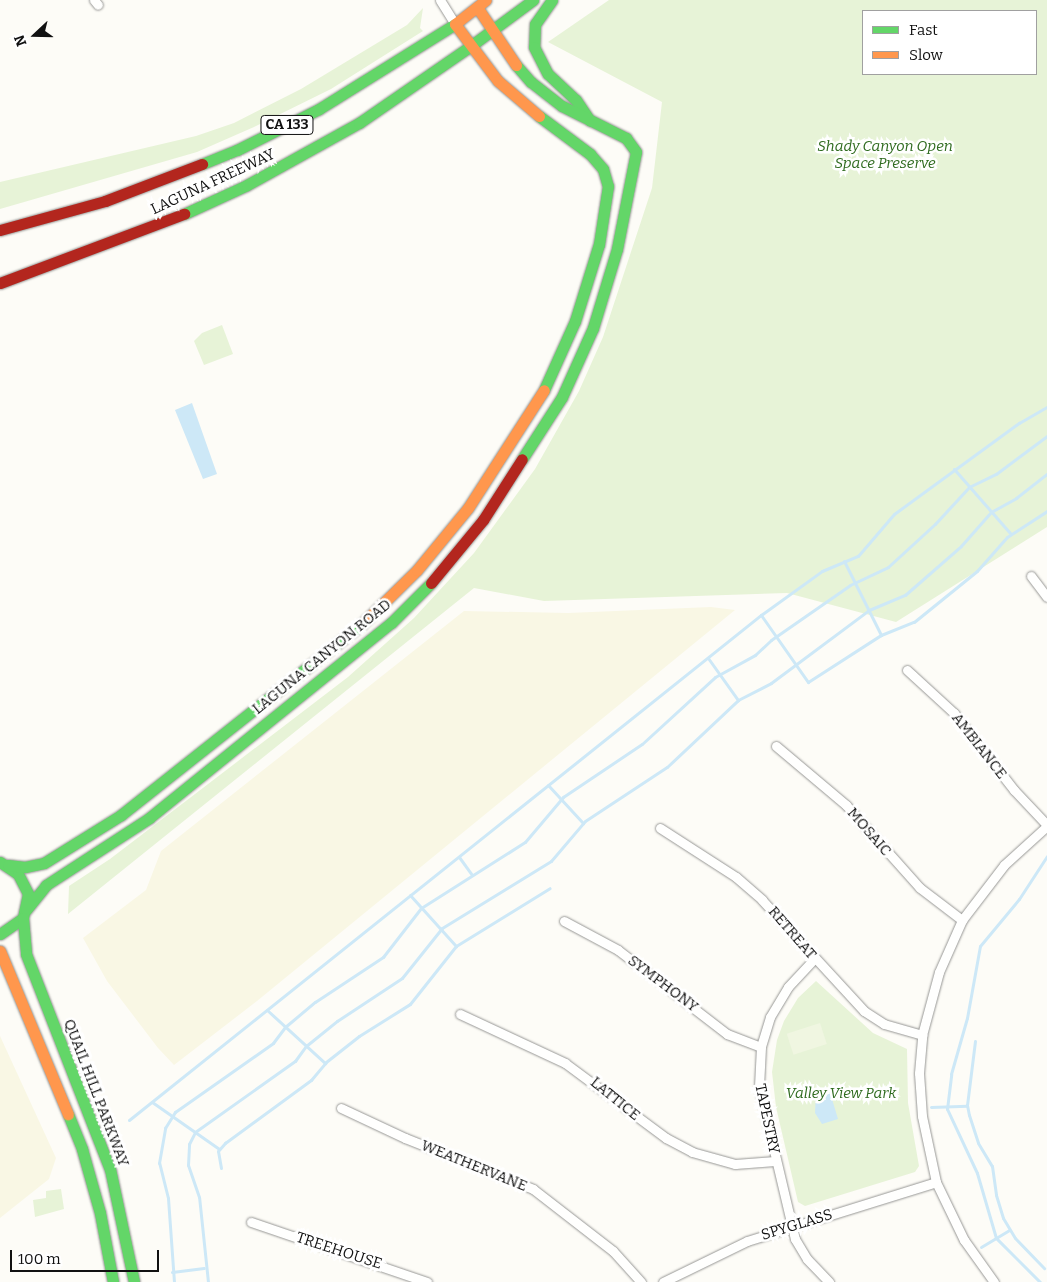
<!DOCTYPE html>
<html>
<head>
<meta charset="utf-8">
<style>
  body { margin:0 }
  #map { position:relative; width:1047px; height:1282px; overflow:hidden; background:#fdfcf7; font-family:Bitter,serif }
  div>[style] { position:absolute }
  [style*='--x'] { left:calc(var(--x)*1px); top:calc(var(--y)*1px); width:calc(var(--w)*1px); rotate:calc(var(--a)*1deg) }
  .farmland>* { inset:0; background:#f9f7e4 }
  .green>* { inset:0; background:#e7f3d7 }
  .pitch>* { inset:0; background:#f0f6e1; transform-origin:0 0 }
  .water>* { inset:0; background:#cde8f7 }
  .stream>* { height:3px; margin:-1.5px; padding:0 1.5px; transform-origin:1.5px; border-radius:1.5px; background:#cde8f7 }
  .roads { filter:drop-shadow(0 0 1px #979795) drop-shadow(0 0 1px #979795) }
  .street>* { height:9px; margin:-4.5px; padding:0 4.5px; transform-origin:4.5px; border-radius:4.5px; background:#fffffe }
  .fast>* { height:11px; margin:-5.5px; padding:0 5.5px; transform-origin:5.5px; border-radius:5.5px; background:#63d668 }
  .slow>* { height:11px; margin:-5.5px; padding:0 5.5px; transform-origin:5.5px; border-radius:5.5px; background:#ff974d }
  .jam>* { height:11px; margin:-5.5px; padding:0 5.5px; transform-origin:5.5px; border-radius:5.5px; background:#b3261e }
  span { translate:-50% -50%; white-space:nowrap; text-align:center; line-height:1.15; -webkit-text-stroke:5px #fff; paint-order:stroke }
  .shield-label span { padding:1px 4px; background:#fff; border:1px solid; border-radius:4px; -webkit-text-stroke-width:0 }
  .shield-label { font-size:14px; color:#111; font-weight:700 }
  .park-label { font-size:15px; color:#2f6b1f; font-style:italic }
  .street-label { font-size:15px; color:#111 }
  .legend { position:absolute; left:862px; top:10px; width:175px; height:65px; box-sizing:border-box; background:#fff; border:1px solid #a0a0a0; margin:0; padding:6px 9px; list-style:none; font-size:15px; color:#111 }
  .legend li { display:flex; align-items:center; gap:10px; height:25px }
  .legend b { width:25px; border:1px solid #a0a0a0 }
  .north { position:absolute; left:10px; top:10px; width:50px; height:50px; -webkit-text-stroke:4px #fff; paint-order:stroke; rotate:249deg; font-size:14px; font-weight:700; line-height:20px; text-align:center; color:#111 }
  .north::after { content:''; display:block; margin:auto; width:18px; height:22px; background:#111; clip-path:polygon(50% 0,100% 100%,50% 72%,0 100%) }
  .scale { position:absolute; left:10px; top:1250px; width:149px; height:22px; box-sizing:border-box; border:2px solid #111; border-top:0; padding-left:6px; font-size:15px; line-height:18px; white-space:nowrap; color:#111; -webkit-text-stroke:4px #fff; paint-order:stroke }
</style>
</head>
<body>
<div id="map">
  <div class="farmland">
    <i style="clip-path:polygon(711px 607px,735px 610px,257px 1001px,174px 1065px,158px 1048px,107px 981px,83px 938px,146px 890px,161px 851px,464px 611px,568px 613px)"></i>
    <i style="clip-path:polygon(0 1036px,56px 1158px,49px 1179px,0 1218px)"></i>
  </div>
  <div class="green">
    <i style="clip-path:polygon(evenodd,609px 0,1047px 0,1047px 527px,896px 622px,787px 593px,544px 601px,474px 588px,68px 914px,69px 886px,110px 859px,348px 677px,414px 618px,474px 553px,535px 469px,579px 391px,603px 337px,652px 188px,662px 102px,548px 42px,609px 0,863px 11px,1036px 11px,1036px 74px,863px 74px,863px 11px)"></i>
    <i style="clip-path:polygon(423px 8px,420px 28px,423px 31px,331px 89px,254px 127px,197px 152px,0 209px,0 182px,196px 136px,234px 123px,301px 89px,407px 25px)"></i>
    <i style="clip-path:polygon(222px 325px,233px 354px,204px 365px,194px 341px,202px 333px)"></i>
    <i style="clip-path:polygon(816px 981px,873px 1033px,907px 1049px,908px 1103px,919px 1166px,915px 1172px,805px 1206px,798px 1202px,776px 1107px,772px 1072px,777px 1040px,784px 1021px,798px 998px)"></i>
    <i style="clip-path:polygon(61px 1189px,64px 1209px,35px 1217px,33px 1200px,46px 1198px,46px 1191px)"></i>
  </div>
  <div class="pitch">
    <i style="left:820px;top:1023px;width:22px;height:35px;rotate:72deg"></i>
  </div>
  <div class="water">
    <i style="clip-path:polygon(192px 403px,217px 474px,203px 479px,175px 410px)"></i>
    <i style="clip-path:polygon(829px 1089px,838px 1119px,822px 1124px,815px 1113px,816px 1093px)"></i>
  </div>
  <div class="stream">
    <i style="--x:954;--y:469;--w:86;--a:48.8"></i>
    <i style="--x:844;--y:561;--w:83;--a:63.4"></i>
    <i style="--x:761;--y:615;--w:82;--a:55"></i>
    <i style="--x:808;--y:682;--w:87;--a:-32.8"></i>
    <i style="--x:881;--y:635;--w:35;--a:-22"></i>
    <i style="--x:914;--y:622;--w:81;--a:-39"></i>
    <i style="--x:977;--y:571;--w:45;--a:-48.6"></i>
    <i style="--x:1007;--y:537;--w:48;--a:-33"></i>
    <i style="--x:708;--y:658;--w:52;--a:54.5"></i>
    <i style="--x:548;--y:785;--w:52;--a:47.4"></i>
    <i style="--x:459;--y:857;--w:22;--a:54"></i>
    <i style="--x:410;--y:895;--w:69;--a:48"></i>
    <i style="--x:267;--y:1010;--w:79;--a:42.4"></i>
    <i style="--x:975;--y:1041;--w:64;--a:97.1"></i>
    <i style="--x:967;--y:1105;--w:10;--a:79"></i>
    <i style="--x:969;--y:1115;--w:29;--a:72"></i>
    <i style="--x:978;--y:1143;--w:27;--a:59"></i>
    <i style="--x:992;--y:1166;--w:29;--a:82"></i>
    <i style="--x:996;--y:1195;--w:24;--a:73"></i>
    <i style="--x:1003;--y:1218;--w:23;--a:59"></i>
    <i style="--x:1015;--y:1238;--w:42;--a:46"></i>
    <i style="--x:152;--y:1102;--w:82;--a:35"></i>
    <i style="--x:931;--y:1107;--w:36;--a:-2"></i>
    <i style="--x:129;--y:1120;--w:809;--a:-38.63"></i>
    <i style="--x:761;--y:615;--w:75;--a:-35.8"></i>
    <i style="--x:822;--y:571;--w:39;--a:-23"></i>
    <i style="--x:858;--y:556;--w:55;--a:-49.4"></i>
    <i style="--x:894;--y:514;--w:155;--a:-36.1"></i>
    <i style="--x:1019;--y:423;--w:32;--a:-30"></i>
    <i style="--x:221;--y:1168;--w:17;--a:-100"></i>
    <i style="--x:218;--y:1151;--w:11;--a:-49"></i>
    <i style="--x:225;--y:1143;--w:107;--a:-36.2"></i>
    <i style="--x:311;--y:1080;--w:23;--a:-50"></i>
    <i style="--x:326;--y:1062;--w:42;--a:-38.2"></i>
    <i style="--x:359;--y:1036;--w:60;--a:-32.1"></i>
    <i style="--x:410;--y:1004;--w:74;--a:-51.6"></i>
    <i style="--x:456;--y:946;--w:110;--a:-31.7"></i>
    <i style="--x:981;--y:1247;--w:33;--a:-31"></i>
    <i style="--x:172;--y:1272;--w:32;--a:-7"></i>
    <i style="--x:174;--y:1282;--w:84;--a:-94.1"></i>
    <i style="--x:168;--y:1198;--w:36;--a:-104"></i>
    <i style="--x:159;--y:1163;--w:36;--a:-80"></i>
    <i style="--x:165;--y:1128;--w:19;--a:-58"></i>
    <i style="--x:175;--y:1112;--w:120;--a:-35.1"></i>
    <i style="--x:273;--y:1043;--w:20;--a:-53"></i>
    <i style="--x:285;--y:1027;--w:39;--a:-40"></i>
    <i style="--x:315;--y:1002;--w:82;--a:-33.5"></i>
    <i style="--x:383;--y:957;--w:62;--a:-52.2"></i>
    <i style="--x:421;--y:908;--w:123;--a:-32.4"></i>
    <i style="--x:525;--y:842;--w:59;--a:-49.8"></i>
    <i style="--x:563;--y:797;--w:95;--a:-33.9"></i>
    <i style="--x:642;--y:744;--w:99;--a:-42.5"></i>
    <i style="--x:715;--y:677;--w:46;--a:-28.8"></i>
    <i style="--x:755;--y:655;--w:22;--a:-43"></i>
    <i style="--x:771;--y:640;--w:96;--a:-34.8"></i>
    <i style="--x:850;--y:585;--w:42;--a:-25.3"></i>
    <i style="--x:888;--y:567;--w:64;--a:-42.5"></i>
    <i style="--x:935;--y:524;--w:50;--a:-47.4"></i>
    <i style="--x:969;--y:487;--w:30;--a:-26"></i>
    <i style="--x:996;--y:474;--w:64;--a:-36.7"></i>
    <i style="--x:208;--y:1282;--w:85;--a:-96"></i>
    <i style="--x:199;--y:1197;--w:34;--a:-109"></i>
    <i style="--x:188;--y:1165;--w:21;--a:-87"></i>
    <i style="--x:189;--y:1144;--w:13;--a:-63"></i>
    <i style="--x:195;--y:1132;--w:123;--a:-35.4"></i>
    <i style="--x:295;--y:1061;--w:19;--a:-54"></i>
    <i style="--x:306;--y:1046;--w:40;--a:-39"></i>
    <i style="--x:337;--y:1021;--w:78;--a:-33.5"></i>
    <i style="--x:402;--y:978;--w:64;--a:-51.3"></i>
    <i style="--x:442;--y:928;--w:128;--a:-31.6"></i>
    <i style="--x:551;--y:861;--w:52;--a:-49.6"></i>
    <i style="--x:585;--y:821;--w:98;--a:-33.4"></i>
    <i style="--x:667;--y:767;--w:98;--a:-43.3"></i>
    <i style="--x:738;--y:700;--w:37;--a:-27"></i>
    <i style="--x:771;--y:683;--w:122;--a:-36.7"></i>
    <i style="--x:869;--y:610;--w:39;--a:-23"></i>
    <i style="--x:905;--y:595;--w:74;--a:-41.2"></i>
    <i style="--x:961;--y:546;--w:45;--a:-48.6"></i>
    <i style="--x:991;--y:512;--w:29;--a:-29"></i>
    <i style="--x:1016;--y:498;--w:39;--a:-38"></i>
    <i style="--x:1040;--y:1282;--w:62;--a:-135"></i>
    <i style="--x:996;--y:1238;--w:68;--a:-106.3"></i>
    <i style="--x:977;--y:1173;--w:71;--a:-115.1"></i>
    <i style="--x:947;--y:1109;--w:35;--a:-83"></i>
    <i style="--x:951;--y:1074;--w:58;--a:-74.1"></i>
    <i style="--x:967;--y:1018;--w:73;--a:-79.8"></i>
    <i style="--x:980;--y:946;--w:61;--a:-50.3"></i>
    <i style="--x:1019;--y:899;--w:51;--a:-56.9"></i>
  </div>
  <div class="roads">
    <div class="street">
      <i style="--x:94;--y:0;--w:6;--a:51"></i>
      <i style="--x:440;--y:0;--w:28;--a:58"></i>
      <i style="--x:1031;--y:576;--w:26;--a:53"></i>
      <i style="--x:907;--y:670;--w:64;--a:42.5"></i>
      <i style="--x:954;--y:713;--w:98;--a:52.1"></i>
      <i style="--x:1014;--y:790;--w:48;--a:46.7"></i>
      <i style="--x:776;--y:746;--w:92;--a:40.1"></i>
      <i style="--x:846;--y:805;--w:111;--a:48.3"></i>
      <i style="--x:920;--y:888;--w:53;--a:37.3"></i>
      <i style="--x:660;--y:828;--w:90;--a:32.8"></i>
      <i style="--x:736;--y:877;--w:35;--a:41"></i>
      <i style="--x:762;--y:900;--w:151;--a:47.4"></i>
      <i style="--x:864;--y:1011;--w:24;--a:33"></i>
      <i style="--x:884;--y:1024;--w:40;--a:16"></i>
      <i style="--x:564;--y:921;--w:61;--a:28.2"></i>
      <i style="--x:618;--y:950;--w:138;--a:37.6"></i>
      <i style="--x:727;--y:1034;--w:36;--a:21"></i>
      <i style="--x:814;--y:959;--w:38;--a:133"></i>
      <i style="--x:788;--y:987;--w:35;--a:121"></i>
      <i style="--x:770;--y:1017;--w:31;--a:107"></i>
      <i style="--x:761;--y:1047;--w:40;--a:92.9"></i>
      <i style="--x:759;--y:1087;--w:156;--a:76.7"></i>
      <i style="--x:795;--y:1239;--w:23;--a:59"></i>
      <i style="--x:807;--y:1259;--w:32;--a:46"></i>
      <i style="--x:460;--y:1014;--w:116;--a:25"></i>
      <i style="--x:565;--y:1063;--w:126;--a:36.6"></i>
      <i style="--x:666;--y:1138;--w:30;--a:28"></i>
      <i style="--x:692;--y:1152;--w:45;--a:15.6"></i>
      <i style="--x:735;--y:1164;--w:40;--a:-4.3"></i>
      <i style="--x:341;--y:1108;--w:71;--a:25.1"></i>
      <i style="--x:405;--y:1138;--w:138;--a:21.7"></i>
      <i style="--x:533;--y:1189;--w:101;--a:37.8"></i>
      <i style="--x:613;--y:1251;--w:42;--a:47.9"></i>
      <i style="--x:251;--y:1222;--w:186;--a:18.8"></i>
      <i style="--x:663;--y:1282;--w:93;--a:-26"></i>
      <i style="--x:747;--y:1241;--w:198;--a:-17.3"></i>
      <i style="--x:994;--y:1282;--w:52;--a:-125.5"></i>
      <i style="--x:964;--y:1240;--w:64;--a:-115.8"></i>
      <i style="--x:936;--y:1182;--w:67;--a:-102"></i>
      <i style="--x:922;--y:1116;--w:43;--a:-94"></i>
      <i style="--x:919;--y:1073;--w:38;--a:-85"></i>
      <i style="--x:922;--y:1035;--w:65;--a:-74.9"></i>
      <i style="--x:939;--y:972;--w:57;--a:-66.1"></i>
      <i style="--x:962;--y:920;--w:69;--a:-52.6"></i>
      <i style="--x:1004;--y:865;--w:58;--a:-42.2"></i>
    </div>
    <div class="fast">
      <i style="--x:552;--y:0;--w:29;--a:125"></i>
      <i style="--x:535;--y:24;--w:23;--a:92"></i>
      <i style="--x:534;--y:47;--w:30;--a:63"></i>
      <i style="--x:548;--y:74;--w:38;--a:43"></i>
      <i style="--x:576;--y:100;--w:25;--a:56"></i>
      <i style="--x:472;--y:45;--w:76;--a:-36.4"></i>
      <i style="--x:516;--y:65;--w:23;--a:49"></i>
      <i style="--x:531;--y:82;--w:39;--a:38"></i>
      <i style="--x:562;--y:106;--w:72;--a:26.6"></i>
      <i style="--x:626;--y:138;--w:17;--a:54"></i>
      <i style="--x:636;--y:152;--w:99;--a:101.1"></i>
      <i style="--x:617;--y:249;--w:83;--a:106.9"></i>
      <i style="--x:593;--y:328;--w:76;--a:114.2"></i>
      <i style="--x:562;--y:397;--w:74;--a:122.8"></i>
      <i style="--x:539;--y:116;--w:64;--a:36.7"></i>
      <i style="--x:590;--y:154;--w:20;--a:49"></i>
      <i style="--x:603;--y:169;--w:18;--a:74"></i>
      <i style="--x:608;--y:186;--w:59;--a:98.8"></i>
      <i style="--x:599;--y:244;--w:81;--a:107.3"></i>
      <i style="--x:575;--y:321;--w:76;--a:114.2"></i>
      <i style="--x:202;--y:164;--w:38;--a:-22"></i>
      <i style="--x:237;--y:150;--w:92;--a:-26.6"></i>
      <i style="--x:319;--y:109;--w:160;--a:-32"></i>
      <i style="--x:184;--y:214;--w:69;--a:-24.7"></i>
      <i style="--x:247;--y:185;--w:128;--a:-29"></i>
      <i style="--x:359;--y:123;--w:137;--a:-34.6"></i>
      <i style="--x:0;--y:862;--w:22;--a:34"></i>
      <i style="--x:18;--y:874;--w:22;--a:63"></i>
      <i style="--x:28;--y:894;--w:25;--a:102"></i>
      <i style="--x:23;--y:918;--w:28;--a:145"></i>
      <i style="--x:8;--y:865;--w:17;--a:7"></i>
      <i style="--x:25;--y:867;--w:19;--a:-12"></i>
      <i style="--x:44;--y:863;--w:91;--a:-31.9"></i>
      <i style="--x:121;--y:815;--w:306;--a:-38.4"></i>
      <i style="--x:26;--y:910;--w:32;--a:-51"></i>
      <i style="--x:46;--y:885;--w:123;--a:-33"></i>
      <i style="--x:149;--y:818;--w:311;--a:-38.9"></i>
      <i style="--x:391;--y:623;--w:57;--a:-45"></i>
      <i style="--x:23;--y:918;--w:36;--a:85"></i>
      <i style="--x:26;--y:954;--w:231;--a:68.7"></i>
      <i style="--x:110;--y:1169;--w:116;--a:78"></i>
      <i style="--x:68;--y:1114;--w:38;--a:68"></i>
      <i style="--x:82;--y:1149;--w:66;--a:74.3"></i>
      <i style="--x:100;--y:1213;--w:70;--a:79.3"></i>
    </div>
    <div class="slow">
      <i style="--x:477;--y:7;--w:70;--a:56.1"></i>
      <i style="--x:455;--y:24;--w:71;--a:53"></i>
      <i style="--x:498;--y:81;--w:54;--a:40.5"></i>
      <i style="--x:455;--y:24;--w:39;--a:-38"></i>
      <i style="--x:361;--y:625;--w:78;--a:-44.5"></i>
      <i style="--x:417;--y:570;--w:80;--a:-50.6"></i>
      <i style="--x:468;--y:508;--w:140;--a:-57.2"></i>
      <i style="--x:0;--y:951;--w:177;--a:67.4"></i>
    </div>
    <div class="jam">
      <i style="--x:0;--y:230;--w:109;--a:-15.4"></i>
      <i style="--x:105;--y:201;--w:104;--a:-20.9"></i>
      <i style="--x:0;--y:283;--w:197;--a:-20.6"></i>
      <i style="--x:431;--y:583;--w:82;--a:-50.5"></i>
      <i style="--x:483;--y:520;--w:72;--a:-57.4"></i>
    </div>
  </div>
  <div class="shield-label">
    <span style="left:287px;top:125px">CA 133</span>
  </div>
  <div class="park-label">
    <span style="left:885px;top:155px">Shady Canyon Open<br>Space Preserve</span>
    <span style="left:841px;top:1094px">Valley View Park</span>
  </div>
  <div class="street-label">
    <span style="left:213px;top:182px;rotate:-25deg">LAGUNA FREEWAY</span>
    <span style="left:322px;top:657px;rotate:-39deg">LAGUNA CANYON ROAD</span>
    <span style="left:979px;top:746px;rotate:52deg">AMBIANCE</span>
    <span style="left:869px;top:832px;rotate:49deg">MOSAIC</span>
    <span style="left:792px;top:933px;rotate:49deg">RETREAT</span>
    <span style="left:663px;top:984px;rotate:37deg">SYMPHONY</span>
    <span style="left:96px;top:1093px;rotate:69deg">QUAIL HILL PARKWAY</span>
    <span style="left:615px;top:1099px;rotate:39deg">LATTICE</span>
    <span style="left:767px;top:1119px;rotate:78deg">TAPESTRY</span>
    <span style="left:474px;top:1166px;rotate:22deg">WEATHERVANE</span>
    <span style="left:797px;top:1225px;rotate:-17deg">SPYGLASS</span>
    <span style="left:339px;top:1251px;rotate:18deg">TREEHOUSE</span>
  </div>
  <ul class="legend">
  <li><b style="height:6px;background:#63d668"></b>Fast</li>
  <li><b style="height:6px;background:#ff974d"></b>Slow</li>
  </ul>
  <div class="north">N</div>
  <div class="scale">100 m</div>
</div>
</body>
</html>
